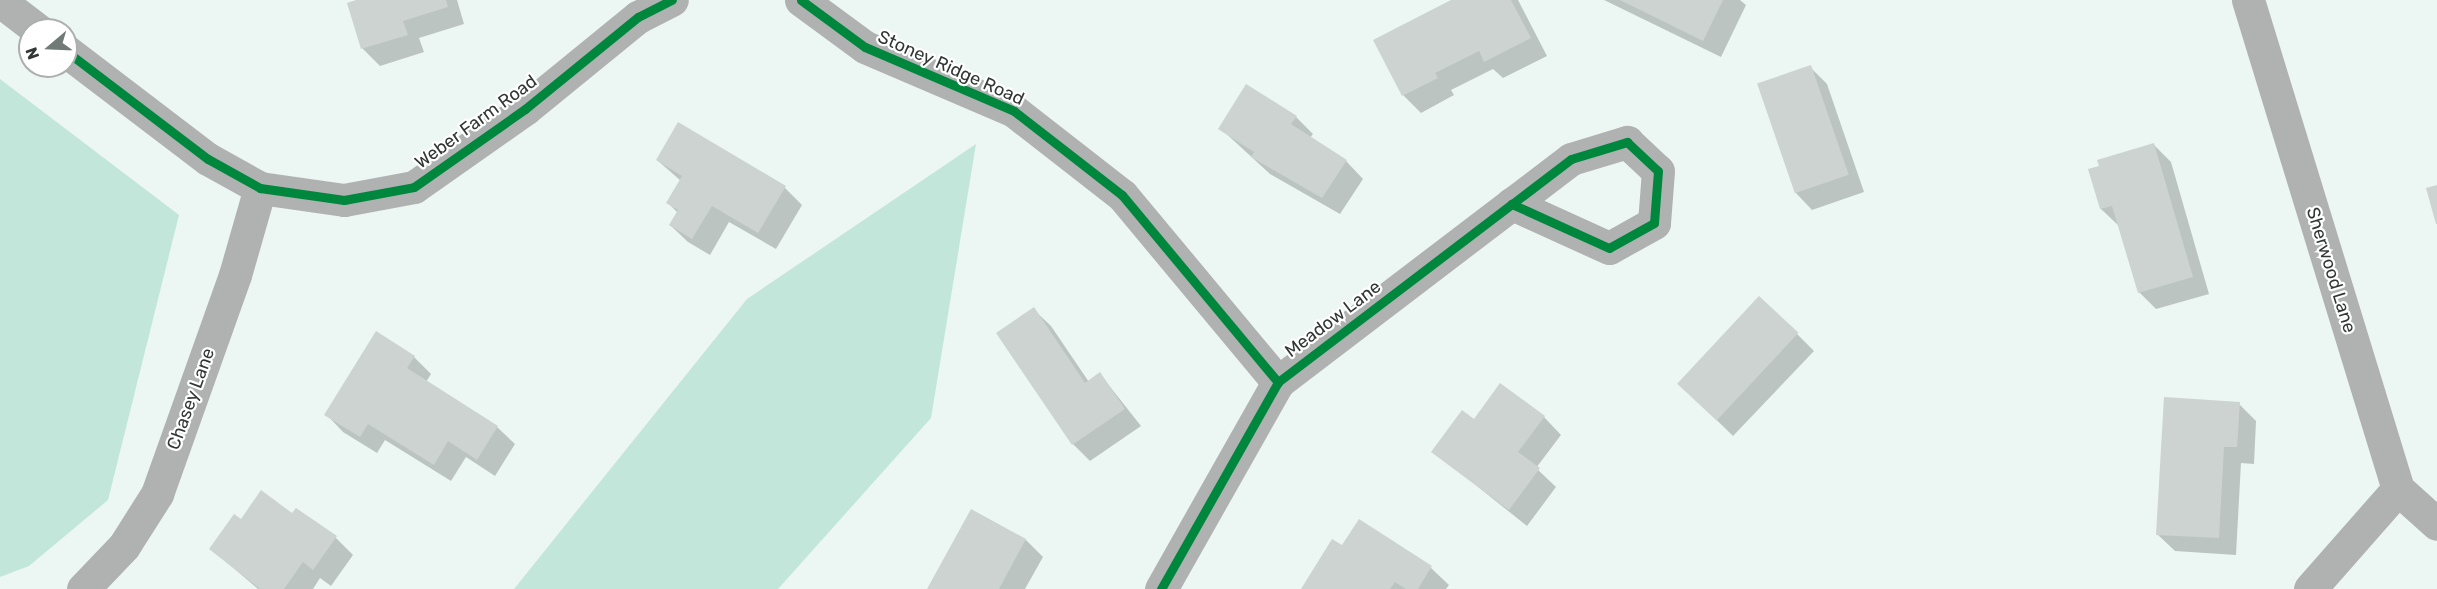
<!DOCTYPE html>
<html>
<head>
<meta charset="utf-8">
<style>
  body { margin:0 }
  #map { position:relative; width:2437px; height:589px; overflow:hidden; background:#ecf6f2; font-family:Rubik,sans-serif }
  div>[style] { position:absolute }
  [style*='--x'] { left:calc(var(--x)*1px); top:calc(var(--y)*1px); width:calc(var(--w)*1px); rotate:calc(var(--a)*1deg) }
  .green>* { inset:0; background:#c3e6da }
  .shadow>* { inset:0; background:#0003 }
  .building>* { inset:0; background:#ccd3d0; transform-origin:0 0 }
  .minor>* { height:33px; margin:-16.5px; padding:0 16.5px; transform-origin:16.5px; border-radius:16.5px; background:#b0b2b2 }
  .cycleway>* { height:9px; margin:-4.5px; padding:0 4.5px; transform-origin:4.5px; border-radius:4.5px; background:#00873e }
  span { translate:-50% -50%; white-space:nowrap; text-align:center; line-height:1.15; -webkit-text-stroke:4.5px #fff; paint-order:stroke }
  .street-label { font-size:18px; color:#313735 }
  .north { position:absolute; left:18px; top:18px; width:60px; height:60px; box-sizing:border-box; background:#fff; border:2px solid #adafae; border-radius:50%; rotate:251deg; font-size:16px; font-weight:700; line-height:24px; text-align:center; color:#313735 }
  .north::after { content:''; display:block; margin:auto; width:21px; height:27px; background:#727a77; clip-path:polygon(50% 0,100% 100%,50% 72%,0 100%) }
</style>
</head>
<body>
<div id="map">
  <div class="green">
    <i style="clip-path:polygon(0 79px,179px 215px,108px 500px,29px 566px,0 577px)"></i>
    <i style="clip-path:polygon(976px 144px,931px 418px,778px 589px,514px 589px,747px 299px)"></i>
  </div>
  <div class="shadow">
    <i style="clip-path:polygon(361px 0,457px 0,464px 24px,419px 38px,424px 52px,380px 66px,363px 49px,349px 4px)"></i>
    <i style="clip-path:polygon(1454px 0,1518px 0,1547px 56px,1503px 78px,1493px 69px,1451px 90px,1454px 95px,1421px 113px,1404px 96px,1375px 40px)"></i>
    <i style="clip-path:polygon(1604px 0,1740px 0,1746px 5px,1721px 57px)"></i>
    <i style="clip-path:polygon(1810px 67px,1827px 84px,1864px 192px,1812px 210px,1795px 192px)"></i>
    <i style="clip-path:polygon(1296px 117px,1313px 134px,1310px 138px,1346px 161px,1363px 179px,1340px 214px,1270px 174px,1220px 128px)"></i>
    <i style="clip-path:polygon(2154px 145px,2171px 162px,2209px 294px,2156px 309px,2139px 292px,2119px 226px,2101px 209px,2090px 170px)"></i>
    <i style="clip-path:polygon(657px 160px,785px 188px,802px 205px,776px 249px,729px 222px,710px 255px,688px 242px,670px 225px,678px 213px,668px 203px,681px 181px)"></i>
    <i style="clip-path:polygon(1033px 309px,1051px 326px,1089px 382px,1100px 374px,1141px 426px,1090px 461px,1073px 444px)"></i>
    <i style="clip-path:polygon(1797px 334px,1814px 351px,1733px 436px,1696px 400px)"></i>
    <i style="clip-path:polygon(414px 357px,431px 374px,426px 382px,497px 427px,515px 444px,495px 476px,466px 457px,451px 481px,385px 440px,377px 453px,343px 432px,326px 414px)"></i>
    <i style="clip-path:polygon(2239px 404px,2256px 421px,2254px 464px,2241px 463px,2236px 555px,2175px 551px,2157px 534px)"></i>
    <i style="clip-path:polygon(1544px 417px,1561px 435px,1536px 468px,1556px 487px,1527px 526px,1433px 451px,1474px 422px)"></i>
    <i style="clip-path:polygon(972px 511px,1026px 540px,1043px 557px,1025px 589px,929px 589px)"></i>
    <i style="clip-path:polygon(241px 521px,336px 538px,353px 555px,331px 586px,320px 578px,313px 589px,258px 589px,211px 549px)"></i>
    <i style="clip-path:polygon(1359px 521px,1431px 568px,1449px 585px,1446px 589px,1302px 589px,1343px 547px)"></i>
  </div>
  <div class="building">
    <i style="clip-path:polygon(356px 0,446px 0,448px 7px,403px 21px,408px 35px,361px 49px,347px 3px)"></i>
    <i style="clip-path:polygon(1451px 0,1511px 0,1531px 38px,1484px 62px,1479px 51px,1435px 73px,1438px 78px,1402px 96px,1373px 40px)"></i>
    <i style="clip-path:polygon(1620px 0,1723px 0,1703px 41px)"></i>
    <i style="left:1811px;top:65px;width:116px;height:57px;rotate:71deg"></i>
    <i style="clip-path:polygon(1246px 84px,1297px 116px,1291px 124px,1347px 160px,1322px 198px,1251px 157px,1254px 152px,1218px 129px)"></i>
    <i style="clip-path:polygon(678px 122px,786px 186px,758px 233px,712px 206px,692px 239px,669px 225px,678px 210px,666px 203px,682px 176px,656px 160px)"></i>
    <i style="clip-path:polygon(2154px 143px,2193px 277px,2138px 293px,2112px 206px,2100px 209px,2088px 169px,2099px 166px,2097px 160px)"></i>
    <i style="clip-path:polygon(2437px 185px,2437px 224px,2436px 224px,2426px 188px)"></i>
    <i style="left:1759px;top:296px;width:54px;height:120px;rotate:43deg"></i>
    <i style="clip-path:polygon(1034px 307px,1085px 383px,1100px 372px,1125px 409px,1072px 445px,996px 333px)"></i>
    <i style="clip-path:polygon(376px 331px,415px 356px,407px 368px,498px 426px,477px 460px,448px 441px,434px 465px,368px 424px,360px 437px,324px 415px)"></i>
    <i style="clip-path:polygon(1500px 383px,1545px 416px,1518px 452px,1540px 468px,1509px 510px,1431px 452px,1462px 410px,1474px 419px)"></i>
    <i style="clip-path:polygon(2164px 397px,2240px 402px,2237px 447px,2224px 447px,2219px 538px,2156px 535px)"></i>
    <i style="clip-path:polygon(261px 490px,292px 513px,296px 508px,337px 536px,313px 570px,303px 562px,284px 589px,260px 589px,209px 549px,234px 514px,241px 519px)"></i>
    <i style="clip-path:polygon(971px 509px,1026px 539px,999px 589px,927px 589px)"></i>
    <i style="clip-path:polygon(1359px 519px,1432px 566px,1418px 589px,1406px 589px,1395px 582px,1390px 589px,1301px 589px,1332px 539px,1342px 545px)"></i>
  </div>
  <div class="minor">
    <i style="--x:801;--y:0;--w:79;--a:36.3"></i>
    <i style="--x:865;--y:47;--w:162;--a:23.2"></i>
    <i style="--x:1014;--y:111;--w:137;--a:37.9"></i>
    <i style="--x:1122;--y:195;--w:244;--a:50.2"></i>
    <i style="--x:2248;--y:0;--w:511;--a:72.95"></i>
    <i style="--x:2398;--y:489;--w:52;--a:41.9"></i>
    <i style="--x:0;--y:1;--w:48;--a:37.3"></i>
    <i style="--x:66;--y:51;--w:178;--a:37.3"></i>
    <i style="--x:208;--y:159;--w:60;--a:29.1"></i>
    <i style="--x:260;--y:188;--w:85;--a:8.1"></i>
    <i style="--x:344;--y:200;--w:71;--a:-10.5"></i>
    <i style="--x:414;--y:187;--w:136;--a:-35.1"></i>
    <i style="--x:525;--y:109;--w:146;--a:-39.2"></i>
    <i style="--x:638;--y:17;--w:38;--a:-27"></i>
    <i style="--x:83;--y:589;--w:59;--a:-46.4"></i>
    <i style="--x:124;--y:546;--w:62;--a:-57.6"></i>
    <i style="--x:157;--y:494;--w:232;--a:-70.4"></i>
    <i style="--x:235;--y:275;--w:91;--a:-74"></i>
    <i style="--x:1161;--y:589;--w:238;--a:-60.5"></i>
    <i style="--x:1278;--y:382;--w:294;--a:-37.3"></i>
    <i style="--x:1512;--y:204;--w:74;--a:-37.3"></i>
    <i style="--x:1571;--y:159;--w:59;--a:-16.9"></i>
    <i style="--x:1627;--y:142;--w:42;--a:43.1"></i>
    <i style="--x:1658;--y:171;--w:52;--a:94.4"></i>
    <i style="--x:1654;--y:223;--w:51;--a:150.9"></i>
    <i style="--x:1609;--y:248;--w:107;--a:-155.6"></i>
    <i style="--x:2310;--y:589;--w:133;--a:-48.7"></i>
  </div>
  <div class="cycleway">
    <i style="--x:801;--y:0;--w:79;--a:36.3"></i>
    <i style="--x:865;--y:47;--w:162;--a:23.2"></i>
    <i style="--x:1014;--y:111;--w:137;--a:37.9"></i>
    <i style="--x:1122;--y:195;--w:244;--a:50.2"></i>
    <i style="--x:66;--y:51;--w:178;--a:37.3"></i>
    <i style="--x:208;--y:159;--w:60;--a:29.1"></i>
    <i style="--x:260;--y:188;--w:85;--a:8.1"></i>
    <i style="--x:344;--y:200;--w:71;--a:-10.5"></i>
    <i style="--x:414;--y:187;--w:136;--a:-35.1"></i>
    <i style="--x:525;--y:109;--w:146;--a:-39.2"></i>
    <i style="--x:638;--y:17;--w:38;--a:-27"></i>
    <i style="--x:1161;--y:589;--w:238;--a:-60.5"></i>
    <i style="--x:1278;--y:382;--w:294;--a:-37.3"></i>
    <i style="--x:1512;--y:204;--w:74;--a:-37.3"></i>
    <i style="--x:1571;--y:159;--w:59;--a:-16.9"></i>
    <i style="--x:1627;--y:142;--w:42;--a:43.1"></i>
    <i style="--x:1658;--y:171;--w:52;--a:94.4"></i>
    <i style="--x:1654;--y:223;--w:51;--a:150.9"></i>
    <i style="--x:1609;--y:248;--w:107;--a:-155.6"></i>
  </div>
  <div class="street-label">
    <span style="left:951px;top:68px;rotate:24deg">Stoney Ridge Road</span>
    <span style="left:476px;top:122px;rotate:-36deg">Weber Farm Road</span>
    <span style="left:2331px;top:270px;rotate:73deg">Sherwood Lane</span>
    <span style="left:1333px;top:319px;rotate:-37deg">Meadow Lane</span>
    <span style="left:191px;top:399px;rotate:-70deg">Chasey Lane</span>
  </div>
  <div class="north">N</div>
</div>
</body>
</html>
